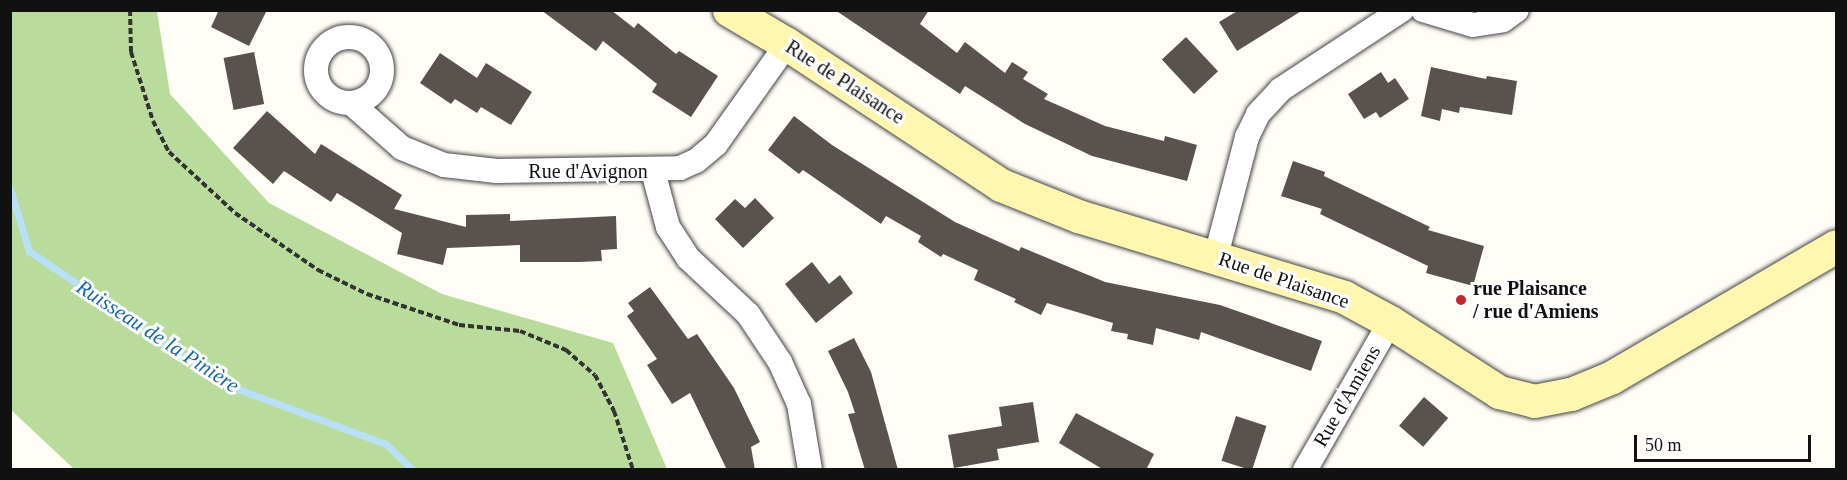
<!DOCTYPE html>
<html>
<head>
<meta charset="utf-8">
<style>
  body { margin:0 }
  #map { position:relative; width:1847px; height:480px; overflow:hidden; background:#fffdf5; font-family:"Times New Roman",serif }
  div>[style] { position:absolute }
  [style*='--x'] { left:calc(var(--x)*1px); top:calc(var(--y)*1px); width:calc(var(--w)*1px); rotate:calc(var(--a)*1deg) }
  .forest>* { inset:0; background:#b9dc9c }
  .stream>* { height:7px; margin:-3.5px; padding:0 3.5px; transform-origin:3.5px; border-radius:3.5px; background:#b9e0f7 }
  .building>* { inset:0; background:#5a524d; transform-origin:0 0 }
  .path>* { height:4px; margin-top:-2px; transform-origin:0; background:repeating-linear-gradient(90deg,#333 0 6px,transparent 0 9px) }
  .roads { filter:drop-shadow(0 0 2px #444) drop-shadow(0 0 2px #444) }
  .street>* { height:24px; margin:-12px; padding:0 12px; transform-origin:12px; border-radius:12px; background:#fff }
  .street>.ring { margin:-12px; padding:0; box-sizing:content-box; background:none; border:24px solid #fff; border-radius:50% }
  .secondary>* { height:33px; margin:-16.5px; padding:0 16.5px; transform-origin:16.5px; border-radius:16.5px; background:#fff6b0 }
  .dots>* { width:16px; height:16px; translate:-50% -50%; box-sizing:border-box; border:3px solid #fff; border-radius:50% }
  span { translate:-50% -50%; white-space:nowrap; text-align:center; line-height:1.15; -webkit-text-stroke:6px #fff; paint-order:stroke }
  .street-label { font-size:20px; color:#111 }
  .poi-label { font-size:20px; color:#111; font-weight:700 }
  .left { translate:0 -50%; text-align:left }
  .water-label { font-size:21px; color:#1768a6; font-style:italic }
  .frame { position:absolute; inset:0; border:12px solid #111; pointer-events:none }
  .scale { position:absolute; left:1634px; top:435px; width:177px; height:27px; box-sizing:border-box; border:3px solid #111; border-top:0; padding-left:8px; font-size:18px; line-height:21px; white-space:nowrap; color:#111; -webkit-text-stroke:4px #fff; paint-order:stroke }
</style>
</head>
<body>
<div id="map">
  <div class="forest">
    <i style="clip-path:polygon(10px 11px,157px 11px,170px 94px,269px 203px,442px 294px,613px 343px,667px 469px,74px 469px,11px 410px)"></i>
  </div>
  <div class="stream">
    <i style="--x:10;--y:189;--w:65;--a:73"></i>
    <i style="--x:29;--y:251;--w:239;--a:34.1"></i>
    <i style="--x:227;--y:385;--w:170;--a:20.4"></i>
    <i style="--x:386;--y:444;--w:37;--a:44"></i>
  </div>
  <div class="building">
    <i style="clip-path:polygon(219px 10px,267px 10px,249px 46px,211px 27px)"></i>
    <i style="clip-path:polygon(541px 10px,611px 10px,634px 28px,638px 23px,676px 54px,679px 51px,718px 76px,691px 117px,652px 92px,657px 84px,603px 41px,596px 51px)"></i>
    <i style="clip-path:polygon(835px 10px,929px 10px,920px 24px,957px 53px,965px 42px,1005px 73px,1012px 62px,1028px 72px,1023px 79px,1048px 94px,1044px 99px,1105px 126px,1164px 141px,1165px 136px,1197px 145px,1187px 181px,1092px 156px,1025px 124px,965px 86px,960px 94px)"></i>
    <i style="clip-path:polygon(1239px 10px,1303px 10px,1237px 51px,1219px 22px)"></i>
    <i style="left:1186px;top:37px;width:47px;height:33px;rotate:47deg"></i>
    <i style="left:254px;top:52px;width:53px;height:31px;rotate:79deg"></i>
    <i style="clip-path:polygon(440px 53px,477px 78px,486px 63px,532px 92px,511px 125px,481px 107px,477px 113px,455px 99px,451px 104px,420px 83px)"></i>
    <i style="clip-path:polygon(1431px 67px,1486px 79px,1487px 76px,1517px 81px,1512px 115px,1460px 107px,1459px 113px,1442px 109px,1440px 121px,1421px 116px)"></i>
    <i style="clip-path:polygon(1381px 72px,1388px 83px,1395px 78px,1409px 99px,1380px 118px,1376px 112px,1364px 119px,1348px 94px)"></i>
    <i style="clip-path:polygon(267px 111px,315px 154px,321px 144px,402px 195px,394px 209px,466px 227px,466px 215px,510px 214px,510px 221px,616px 216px,617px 249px,601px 250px,602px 261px,579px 262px,520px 262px,520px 245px,447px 248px,443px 265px,397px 254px,402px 233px,337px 193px,331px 202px,284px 171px,273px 184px,233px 148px)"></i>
    <i style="clip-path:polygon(794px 116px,832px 145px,955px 222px,1019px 251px,1021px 247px,1105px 282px,1220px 305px,1322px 341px,1311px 371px,1201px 332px,1199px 340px,1156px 328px,1153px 345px,1127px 339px,1128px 334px,1111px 331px,1113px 323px,1047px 303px,1041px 315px,1014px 302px,1016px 299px,974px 280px,978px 270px,943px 254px,941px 257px,918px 242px,921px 236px,886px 216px,881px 224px,803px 170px,799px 174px,768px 150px)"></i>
    <i style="clip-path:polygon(1293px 161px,1325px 172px,1324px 176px,1430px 227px,1428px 230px,1484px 246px,1473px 286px,1426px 273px,1428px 266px,1320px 214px,1322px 209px,1281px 196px)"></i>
    <i style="clip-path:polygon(755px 198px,774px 218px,743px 248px,715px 219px,735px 199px,745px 208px)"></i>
    <i style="clip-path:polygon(812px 262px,829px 284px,840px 275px,853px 293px,816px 323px,785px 284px)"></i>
    <i style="clip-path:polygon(650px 287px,688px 339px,697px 334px,734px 388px,760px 442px,751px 447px,755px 470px,727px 470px,690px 393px,672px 404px,647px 365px,657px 359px,627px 316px,634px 311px,628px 303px)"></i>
    <i style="clip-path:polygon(854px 338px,871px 372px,898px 470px,865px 470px,848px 414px,855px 413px,848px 392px,828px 351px)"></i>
    <i style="left:1424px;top:397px;width:32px;height:38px;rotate:41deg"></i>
    <i style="clip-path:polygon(1033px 402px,1039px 442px,997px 449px,999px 460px,954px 468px,948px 435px,1002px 426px,999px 407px)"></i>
    <i style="clip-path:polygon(1076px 413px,1154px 454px,1146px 470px,1104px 470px,1059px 443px)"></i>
    <i style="left:1236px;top:416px;width:32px;height:47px;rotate:18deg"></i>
  </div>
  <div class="path">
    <i style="--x:130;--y:10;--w:42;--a:88.6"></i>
    <i style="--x:131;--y:52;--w:72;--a:72.3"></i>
    <i style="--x:153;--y:121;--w:35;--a:63"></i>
    <i style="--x:169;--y:152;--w:90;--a:42.7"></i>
    <i style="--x:235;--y:213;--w:101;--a:34.5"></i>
    <i style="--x:318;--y:270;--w:55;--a:26.1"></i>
    <i style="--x:367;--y:294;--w:97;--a:18.6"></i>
    <i style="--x:459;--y:325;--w:61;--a:5.6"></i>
    <i style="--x:520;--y:331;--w:50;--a:22.4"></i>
    <i style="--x:566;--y:350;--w:38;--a:41"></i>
    <i style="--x:595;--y:375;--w:41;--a:62.2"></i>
    <i style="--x:614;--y:411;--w:62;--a:72.1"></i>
  </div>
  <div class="roads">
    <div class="street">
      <i style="--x:1423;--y:10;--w:52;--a:16.7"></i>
      <i style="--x:1473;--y:25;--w:30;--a:-9"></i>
      <i style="--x:1503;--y:20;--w:17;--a:-36"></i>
      <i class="ring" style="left:316px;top:37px;width:42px;height:42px"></i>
      <i style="--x:351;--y:103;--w:68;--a:41.4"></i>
      <i style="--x:402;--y:148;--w:45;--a:22"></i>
      <i style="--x:444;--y:165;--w:53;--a:6.5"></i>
      <i style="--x:497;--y:171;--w:183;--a:-0.9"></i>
      <i style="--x:680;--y:168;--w:17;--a:-24"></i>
      <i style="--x:696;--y:161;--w:26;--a:-40"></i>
      <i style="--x:716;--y:144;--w:123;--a:-54.6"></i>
      <i style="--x:653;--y:171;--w:58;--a:75"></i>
      <i style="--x:668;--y:227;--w:37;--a:57"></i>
      <i style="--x:688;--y:258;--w:82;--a:43"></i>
      <i style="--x:748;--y:314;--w:58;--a:56.3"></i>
      <i style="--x:780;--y:362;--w:46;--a:65.7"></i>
      <i style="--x:799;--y:404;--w:67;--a:80.5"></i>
      <i style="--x:1216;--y:256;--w:123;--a:-75.4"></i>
      <i style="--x:1247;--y:137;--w:25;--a:-64"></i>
      <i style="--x:1258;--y:114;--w:33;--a:-47"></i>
      <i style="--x:1280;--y:90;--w:146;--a:-33.3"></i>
      <i style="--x:1305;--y:470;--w:171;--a:-60.1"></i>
    </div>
    <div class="secondary">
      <i style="--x:729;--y:10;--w:67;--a:30.4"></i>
      <i style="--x:787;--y:44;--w:256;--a:33.4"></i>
      <i style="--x:1001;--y:185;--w:83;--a:21.9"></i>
      <i style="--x:1078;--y:216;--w:278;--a:16.9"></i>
      <i style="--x:1344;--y:297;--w:52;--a:28.5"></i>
      <i style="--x:1390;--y:322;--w:130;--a:32.7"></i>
      <i style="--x:1499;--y:392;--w:36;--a:14"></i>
      <i style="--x:1534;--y:401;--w:38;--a:-11"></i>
      <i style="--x:1571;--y:394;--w:44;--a:-22.5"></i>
      <i style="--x:1612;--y:377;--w:259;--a:-30.3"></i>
    </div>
  </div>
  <div class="dots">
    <i style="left:1461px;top:300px;background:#c4262e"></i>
  </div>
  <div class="street-label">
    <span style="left:845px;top:82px;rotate:33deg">Rue de Plaisance</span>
    <span style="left:588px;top:171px">Rue d'Avignon</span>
    <span style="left:1284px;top:280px;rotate:19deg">Rue de Plaisance</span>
    <span style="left:1347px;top:396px;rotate:-60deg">Rue d'Amiens</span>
  </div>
  <div class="poi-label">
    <span class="left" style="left:1473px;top:300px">rue Plaisance<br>/ rue d'Amiens</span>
  </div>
  <div class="water-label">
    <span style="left:158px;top:336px;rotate:33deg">Ruisseau de la Pinière</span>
  </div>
  <div class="frame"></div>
  <div class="scale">50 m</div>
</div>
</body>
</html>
